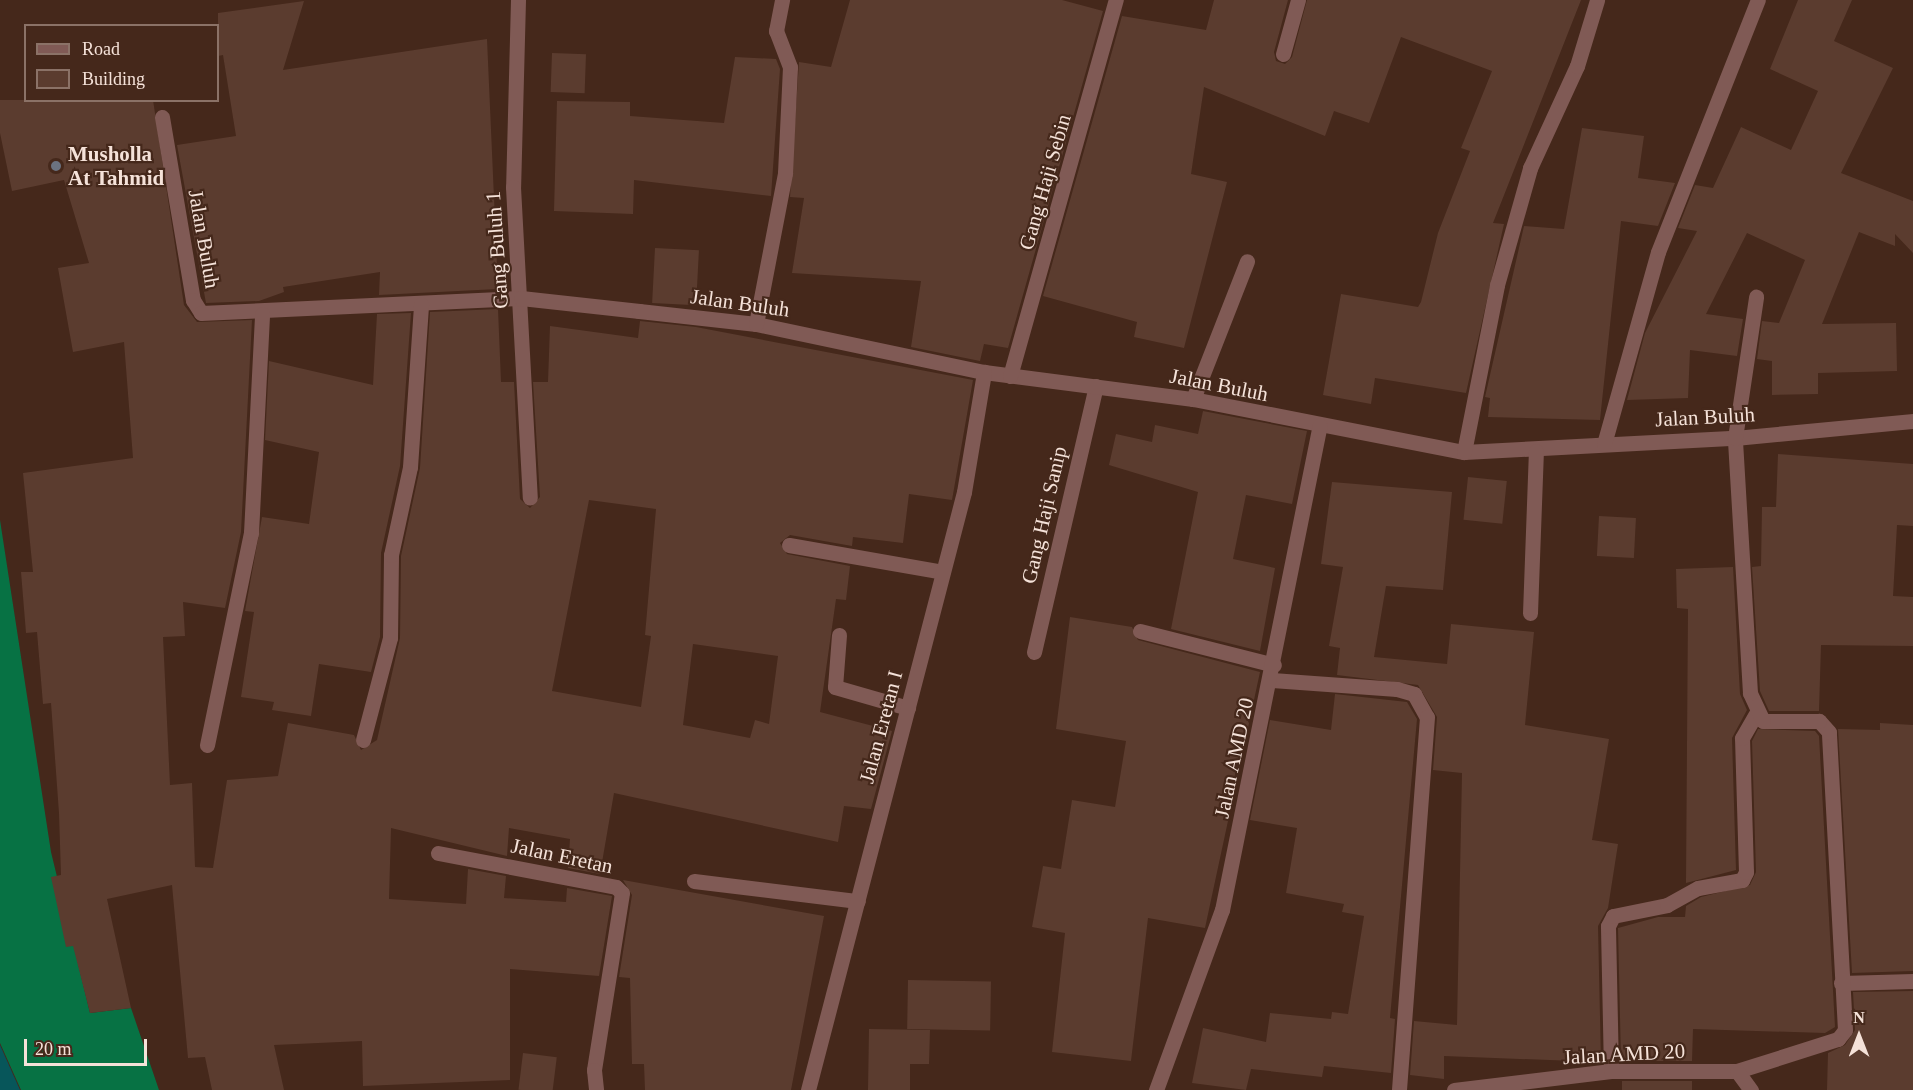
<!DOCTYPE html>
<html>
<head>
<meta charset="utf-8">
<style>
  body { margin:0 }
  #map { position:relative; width:1913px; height:1090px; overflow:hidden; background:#45281b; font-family:Georgia,serif }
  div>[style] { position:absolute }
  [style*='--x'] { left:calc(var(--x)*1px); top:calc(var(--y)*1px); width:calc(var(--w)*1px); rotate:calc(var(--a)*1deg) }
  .forest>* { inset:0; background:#077244 }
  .water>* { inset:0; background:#07565a }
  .building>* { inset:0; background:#5b3c2f; transform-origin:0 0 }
  .lane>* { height:15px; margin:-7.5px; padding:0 7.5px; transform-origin:7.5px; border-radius:7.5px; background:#805a55 }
  .street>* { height:15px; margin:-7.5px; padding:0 7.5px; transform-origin:7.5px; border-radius:7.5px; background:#805a55 }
  .dots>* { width:16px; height:16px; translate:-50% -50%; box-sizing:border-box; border:3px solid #45281b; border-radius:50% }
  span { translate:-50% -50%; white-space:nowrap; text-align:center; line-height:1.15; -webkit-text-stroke:4.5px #45281b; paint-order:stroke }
  .poi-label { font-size:21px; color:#f5e2d9; font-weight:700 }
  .left { translate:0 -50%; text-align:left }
  .street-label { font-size:21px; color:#f5e2d9 }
  .legend { position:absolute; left:24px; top:24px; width:195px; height:78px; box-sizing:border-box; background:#45281b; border:2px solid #8b7267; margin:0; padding:8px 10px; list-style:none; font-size:18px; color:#f5e2d9 }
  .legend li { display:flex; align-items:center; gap:12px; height:30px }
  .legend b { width:30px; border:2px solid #8b7267 }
  .north { position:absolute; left:1829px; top:1006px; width:60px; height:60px; -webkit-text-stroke:4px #45281b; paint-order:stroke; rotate:0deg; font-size:16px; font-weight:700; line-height:24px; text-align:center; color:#f5e2d9 }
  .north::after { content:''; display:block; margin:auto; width:21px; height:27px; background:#f5e2d9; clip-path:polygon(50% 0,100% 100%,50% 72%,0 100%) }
  .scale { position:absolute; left:24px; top:1039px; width:123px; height:27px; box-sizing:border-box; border:3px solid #f5e2d9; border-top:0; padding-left:8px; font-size:18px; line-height:21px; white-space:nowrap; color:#f5e2d9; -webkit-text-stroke:4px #45281b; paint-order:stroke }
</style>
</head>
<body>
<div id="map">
  <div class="forest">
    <i style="clip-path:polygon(0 520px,51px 852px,90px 1013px,131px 1008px,159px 1090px,21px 1090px,0 1043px)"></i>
  </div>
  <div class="water">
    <i style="clip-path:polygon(0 1045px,20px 1090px,0 1090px)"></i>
  </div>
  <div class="building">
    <i style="clip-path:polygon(850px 0,1062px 0,1103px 11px,1008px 348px,984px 344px,980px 361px,911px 347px,921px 281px,792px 273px,804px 198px,790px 197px,799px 62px,831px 67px)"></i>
    <i style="clip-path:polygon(1214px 0,1288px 0,1274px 52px,1276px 61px,1285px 64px,1292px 57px,1307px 0,1581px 0,1493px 223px,1504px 224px,1466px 393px,1375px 378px,1371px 404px,1323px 395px,1341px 294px,1418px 307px,1421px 302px,1438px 233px,1470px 151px,1461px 148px,1492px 71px,1401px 37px,1369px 123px,1334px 111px,1325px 136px,1204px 87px,1191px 174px,1227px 182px,1184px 348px,1134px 337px,1137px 322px,1043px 296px,1122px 16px,1206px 30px)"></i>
    <i style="clip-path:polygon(1798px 0,1852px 0,1834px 41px,1893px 68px,1841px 173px,1913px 201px,1913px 253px,1895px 234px,1895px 246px,1859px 232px,1822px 324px,1896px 323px,1897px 371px,1818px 373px,1818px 394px,1772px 395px,1772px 361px,1757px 359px,1762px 321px,1779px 323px,1805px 260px,1747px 233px,1706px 314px,1743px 319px,1737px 356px,1690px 350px,1688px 398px,1627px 400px,1645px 333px,1697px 231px,1678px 228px,1695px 185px,1713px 188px,1741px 127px,1791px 150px,1818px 91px,1770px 69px)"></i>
    <i style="clip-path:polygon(304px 1px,283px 70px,487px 39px,498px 289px,379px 295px,380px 272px,283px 287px,284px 292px,259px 301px,206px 303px,177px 145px,236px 136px,223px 55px,218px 56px,218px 13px)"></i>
    <i style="left:552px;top:53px;width:34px;height:39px;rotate:2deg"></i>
    <i style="clip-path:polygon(735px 57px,776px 59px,780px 69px,771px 196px,634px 180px,633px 214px,554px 211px,557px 101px,630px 102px,630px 116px,724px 123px)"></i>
    <i style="clip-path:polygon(evenodd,0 100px,153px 100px,184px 305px,197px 322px,252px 320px,241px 532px,225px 608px,183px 602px,185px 636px,163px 637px,170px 785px,192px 783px,195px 867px,213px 868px,227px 780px,278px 776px,288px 723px,354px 735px,361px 750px,377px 740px,400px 638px,401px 556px,420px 468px,430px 312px,498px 309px,501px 382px,514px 382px,520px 499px,530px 508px,540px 497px,533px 382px,548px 382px,550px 326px,638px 338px,640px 321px,696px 327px,973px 380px,952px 500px,909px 494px,903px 543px,853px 537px,852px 546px,790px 535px,780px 543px,787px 554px,850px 566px,846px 600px,836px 599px,820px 712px,892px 731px,871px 809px,844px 806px,838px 842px,614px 793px,600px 874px,568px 868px,570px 839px,509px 828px,507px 856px,391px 828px,389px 899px,466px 904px,468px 869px,506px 876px,504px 898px,566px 902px,567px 888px,612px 896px,599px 976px,510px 969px,510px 1080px,363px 1086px,362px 1041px,274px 1045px,284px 1090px,212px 1090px,205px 1057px,188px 1058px,172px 885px,107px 899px,131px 1008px,90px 1013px,73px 946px,66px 947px,51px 877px,61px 875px,59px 813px,51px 703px,43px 704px,37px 632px,26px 633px,21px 572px,33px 572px,23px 473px,133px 458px,124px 342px,73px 352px,58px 268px,89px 263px,64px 180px,12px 191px,0 133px,0 100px,589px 500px,656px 509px,645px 635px,651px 636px,641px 707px,552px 691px,589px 500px,0 100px,693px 644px,778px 656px,769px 724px,755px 720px,750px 738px,683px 725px,693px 644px)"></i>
    <i style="clip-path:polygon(1582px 128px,1644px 136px,1638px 178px,1675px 183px,1658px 226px,1621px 221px,1600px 420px,1488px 417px,1490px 398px,1485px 397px,1524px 226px,1564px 229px)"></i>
    <i style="left:655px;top:248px;width:44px;height:55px;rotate:3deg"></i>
    <i style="clip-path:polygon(411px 313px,400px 466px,381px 553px,380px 637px,371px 672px,319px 664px,311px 716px,272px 710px,274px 702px,241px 697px,254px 612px,245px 611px,262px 517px,309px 524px,319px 452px,265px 440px,269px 361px,373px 385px,377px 314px)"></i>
    <i style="clip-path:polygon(1203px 411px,1307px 431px,1292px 504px,1246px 495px,1233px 559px,1275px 568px,1260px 651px,1171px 629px,1198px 492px,1109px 465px,1116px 434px,1152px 442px,1155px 425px,1198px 434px)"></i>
    <i style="clip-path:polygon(1778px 454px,1913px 464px,1913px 526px,1897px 525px,1893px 596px,1913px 597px,1913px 646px,1821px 645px,1819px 711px,1769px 711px,1760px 691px,1752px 567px,1761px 566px,1762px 507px,1776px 507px)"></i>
    <i style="left:1468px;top:477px;width:39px;height:43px;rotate:6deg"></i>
    <i style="clip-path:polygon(1332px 482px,1452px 492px,1443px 590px,1386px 586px,1374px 657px,1447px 664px,1451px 624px,1534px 632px,1525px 725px,1609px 739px,1592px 840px,1618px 844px,1608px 908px,1598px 926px,1601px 1062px,1444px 1056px,1444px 1079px,1410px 1075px,1414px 1021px,1457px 1025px,1462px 773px,1433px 770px,1437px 717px,1418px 685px,1337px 675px,1340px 648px,1329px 646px,1343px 567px,1321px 564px)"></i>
    <i style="left:1599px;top:516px;width:37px;height:40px;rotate:3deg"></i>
    <i style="clip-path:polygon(1733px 567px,1740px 694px,1747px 710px,1732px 738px,1736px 870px,1686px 883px,1688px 609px,1677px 608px,1676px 569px)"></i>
    <i style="clip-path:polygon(1070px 617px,1132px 627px,1138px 640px,1260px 672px,1205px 928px,1148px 918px,1131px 1061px,1052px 1052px,1065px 933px,1032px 927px,1043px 866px,1061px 869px,1072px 800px,1115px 807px,1126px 741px,1056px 729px)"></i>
    <i style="clip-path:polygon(1335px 694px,1407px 702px,1417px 719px,1390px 1018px,1395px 1019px,1391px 1073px,1324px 1066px,1322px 1077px,1251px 1069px,1246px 1090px,1192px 1083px,1203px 1028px,1266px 1042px,1270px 1013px,1331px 1019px,1332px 1012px,1348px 1014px,1364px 916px,1342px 912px,1344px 904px,1286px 893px,1297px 828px,1250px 820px,1270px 720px,1331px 730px)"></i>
    <i style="clip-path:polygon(1880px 723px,1913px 725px,1913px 971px,1852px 973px,1838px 729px,1880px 730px)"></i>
    <i style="clip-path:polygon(1758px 729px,1815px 731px,1819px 736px,1835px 1027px,1825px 1033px,1693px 1029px,1692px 1061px,1621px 1061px,1618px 928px,1658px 917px,1685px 917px,1686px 906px,1701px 897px,1750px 885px,1756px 872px,1752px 741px)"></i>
    <i style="clip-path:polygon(623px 880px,824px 916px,791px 1090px,645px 1090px,644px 1064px,632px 1064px,630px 978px,619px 977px,632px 895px)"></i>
    <i style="left:908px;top:980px;width:83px;height:49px;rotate:1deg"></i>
    <i style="clip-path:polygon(1913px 991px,1913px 1090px,1827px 1090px,1828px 1053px,1845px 1045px,1855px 1030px,1853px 992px)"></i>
    <i style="clip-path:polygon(869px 1029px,930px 1030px,929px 1064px,910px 1064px,910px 1090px,868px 1090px)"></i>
    <i style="left:523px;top:1053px;width:34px;height:37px;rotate:7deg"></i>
    <i style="left:1622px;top:1081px;width:70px;height:9px"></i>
  </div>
  <div class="lane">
    <i style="--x:1193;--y:399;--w:148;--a:-68.6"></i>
    <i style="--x:1034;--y:652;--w:273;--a:-76.9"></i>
  </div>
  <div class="street">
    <i style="--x:518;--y:0;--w:187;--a:91.5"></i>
    <i style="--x:513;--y:187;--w:311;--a:86.9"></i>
    <i style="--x:1283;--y:54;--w:56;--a:-74.5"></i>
    <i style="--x:162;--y:117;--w:186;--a:80.4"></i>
    <i style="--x:193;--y:300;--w:15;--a:58"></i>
    <i style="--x:201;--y:313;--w:320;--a:-2.7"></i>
    <i style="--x:521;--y:298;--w:119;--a:6.3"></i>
    <i style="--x:639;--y:311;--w:118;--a:6.3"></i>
    <i style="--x:756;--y:324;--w:233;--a:11.9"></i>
    <i style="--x:984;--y:372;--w:211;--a:7.4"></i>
    <i style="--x:1193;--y:399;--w:276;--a:11.1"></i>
    <i style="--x:1464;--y:452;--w:271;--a:-3"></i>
    <i style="--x:1735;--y:438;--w:179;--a:-5.5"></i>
    <i style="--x:756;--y:324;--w:154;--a:-79.1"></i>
    <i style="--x:785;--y:173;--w:106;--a:-87.3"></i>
    <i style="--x:790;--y:67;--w:39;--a:-111"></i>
    <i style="--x:776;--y:31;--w:32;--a:-79"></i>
    <i style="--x:1010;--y:376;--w:391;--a:-74.3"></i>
    <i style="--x:1604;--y:444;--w:199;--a:-74.3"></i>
    <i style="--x:1658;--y:252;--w:271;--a:-68.4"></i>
    <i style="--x:1464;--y:452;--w:170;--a:-78.8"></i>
    <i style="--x:1497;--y:285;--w:122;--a:-74.2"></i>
    <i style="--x:1530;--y:168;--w:112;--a:-65.3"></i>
    <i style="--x:1577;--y:66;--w:69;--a:-73.1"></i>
    <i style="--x:789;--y:545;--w:156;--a:9.9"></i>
    <i style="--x:1530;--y:613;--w:162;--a:-87.9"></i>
    <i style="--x:1140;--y:631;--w:138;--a:14.2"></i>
    <i style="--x:839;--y:635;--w:52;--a:94.4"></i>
    <i style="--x:835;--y:687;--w:76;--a:16"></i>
    <i style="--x:1272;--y:680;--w:125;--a:4.1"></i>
    <i style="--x:1397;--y:689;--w:18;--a:16"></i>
    <i style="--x:1414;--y:694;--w:26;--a:61"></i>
    <i style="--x:1427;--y:717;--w:374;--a:94.3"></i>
    <i style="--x:363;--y:740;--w:106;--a:-75.2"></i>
    <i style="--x:390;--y:638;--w:83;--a:-89.3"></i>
    <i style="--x:391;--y:555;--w:90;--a:-77.8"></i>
    <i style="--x:410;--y:467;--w:163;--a:-86.1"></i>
    <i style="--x:207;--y:745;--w:217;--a:-78.3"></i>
    <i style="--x:251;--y:533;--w:219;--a:-87.1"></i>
    <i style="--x:438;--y:853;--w:181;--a:10.8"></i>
    <i style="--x:616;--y:887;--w:8;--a:45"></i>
    <i style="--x:622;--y:893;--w:179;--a:99"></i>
    <i style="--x:594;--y:1070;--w:20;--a:84"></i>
    <i style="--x:694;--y:881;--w:165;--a:7"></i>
    <i style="--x:1841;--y:983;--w:72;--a:-1.6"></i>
    <i style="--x:1611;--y:1071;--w:145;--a:-91.2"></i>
    <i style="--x:1608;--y:926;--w:11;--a:-63"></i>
    <i style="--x:1613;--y:916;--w:55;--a:-11.5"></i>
    <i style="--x:1667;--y:905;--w:35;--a:-29"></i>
    <i style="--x:1698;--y:888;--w:45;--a:-10.3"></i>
    <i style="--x:1742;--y:880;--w:9;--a:-63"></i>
    <i style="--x:1746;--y:872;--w:134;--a:-91.7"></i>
    <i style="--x:1742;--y:738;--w:28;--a:-60"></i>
    <i style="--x:1737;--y:1071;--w:106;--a:-17.6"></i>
    <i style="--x:1838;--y:1039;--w:11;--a:-52"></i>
    <i style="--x:1845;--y:1030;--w:298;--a:-93.1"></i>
    <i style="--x:1829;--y:732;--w:15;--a:-132"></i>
    <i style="--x:1819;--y:721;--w:56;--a:180"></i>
    <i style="--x:1763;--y:721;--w:31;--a:-115"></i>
    <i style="--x:1750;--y:693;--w:255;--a:-93.4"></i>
    <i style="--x:1735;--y:438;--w:143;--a:-81.5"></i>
    <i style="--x:808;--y:1090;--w:618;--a:-75.38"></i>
    <i style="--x:964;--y:492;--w:122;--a:-80.5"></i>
    <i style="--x:1156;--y:1090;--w:192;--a:-69.9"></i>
    <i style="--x:1222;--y:910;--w:494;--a:-78.6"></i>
    <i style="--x:1454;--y:1090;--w:158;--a:-6.9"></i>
    <i style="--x:1611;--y:1071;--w:126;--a:0"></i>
    <i style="--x:1737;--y:1071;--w:24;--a:54"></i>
  </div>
  <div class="dots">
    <i style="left:56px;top:166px;background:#6b7280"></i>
  </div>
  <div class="poi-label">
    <span class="left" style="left:68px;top:166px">Musholla<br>At Tahmid</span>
  </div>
  <div class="street-label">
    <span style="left:1045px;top:182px;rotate:-74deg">Gang Haji Sebin</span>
    <span style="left:204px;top:239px;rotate:80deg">Jalan Buluh</span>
    <span style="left:497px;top:250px;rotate:-94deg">Gang Buluh 1</span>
    <span style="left:740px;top:303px;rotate:8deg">Jalan Buluh</span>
    <span style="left:1219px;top:385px;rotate:11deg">Jalan Buluh</span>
    <span style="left:1705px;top:417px;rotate:-3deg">Jalan Buluh</span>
    <span style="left:1044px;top:515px;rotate:-77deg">Gang Haji Sanip</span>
    <span style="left:881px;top:727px;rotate:-75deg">Jalan Eretan I</span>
    <span style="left:1234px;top:758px;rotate:-78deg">Jalan AMD 20</span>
    <span style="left:562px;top:856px;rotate:12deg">Jalan Eretan</span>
    <span style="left:1624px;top:1054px;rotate:-3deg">Jalan AMD 20</span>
  </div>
  <ul class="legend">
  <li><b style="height:8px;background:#805a55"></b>Road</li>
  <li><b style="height:16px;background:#5b3c2f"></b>Building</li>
  </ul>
  <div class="north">N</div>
  <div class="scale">20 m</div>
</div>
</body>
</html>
